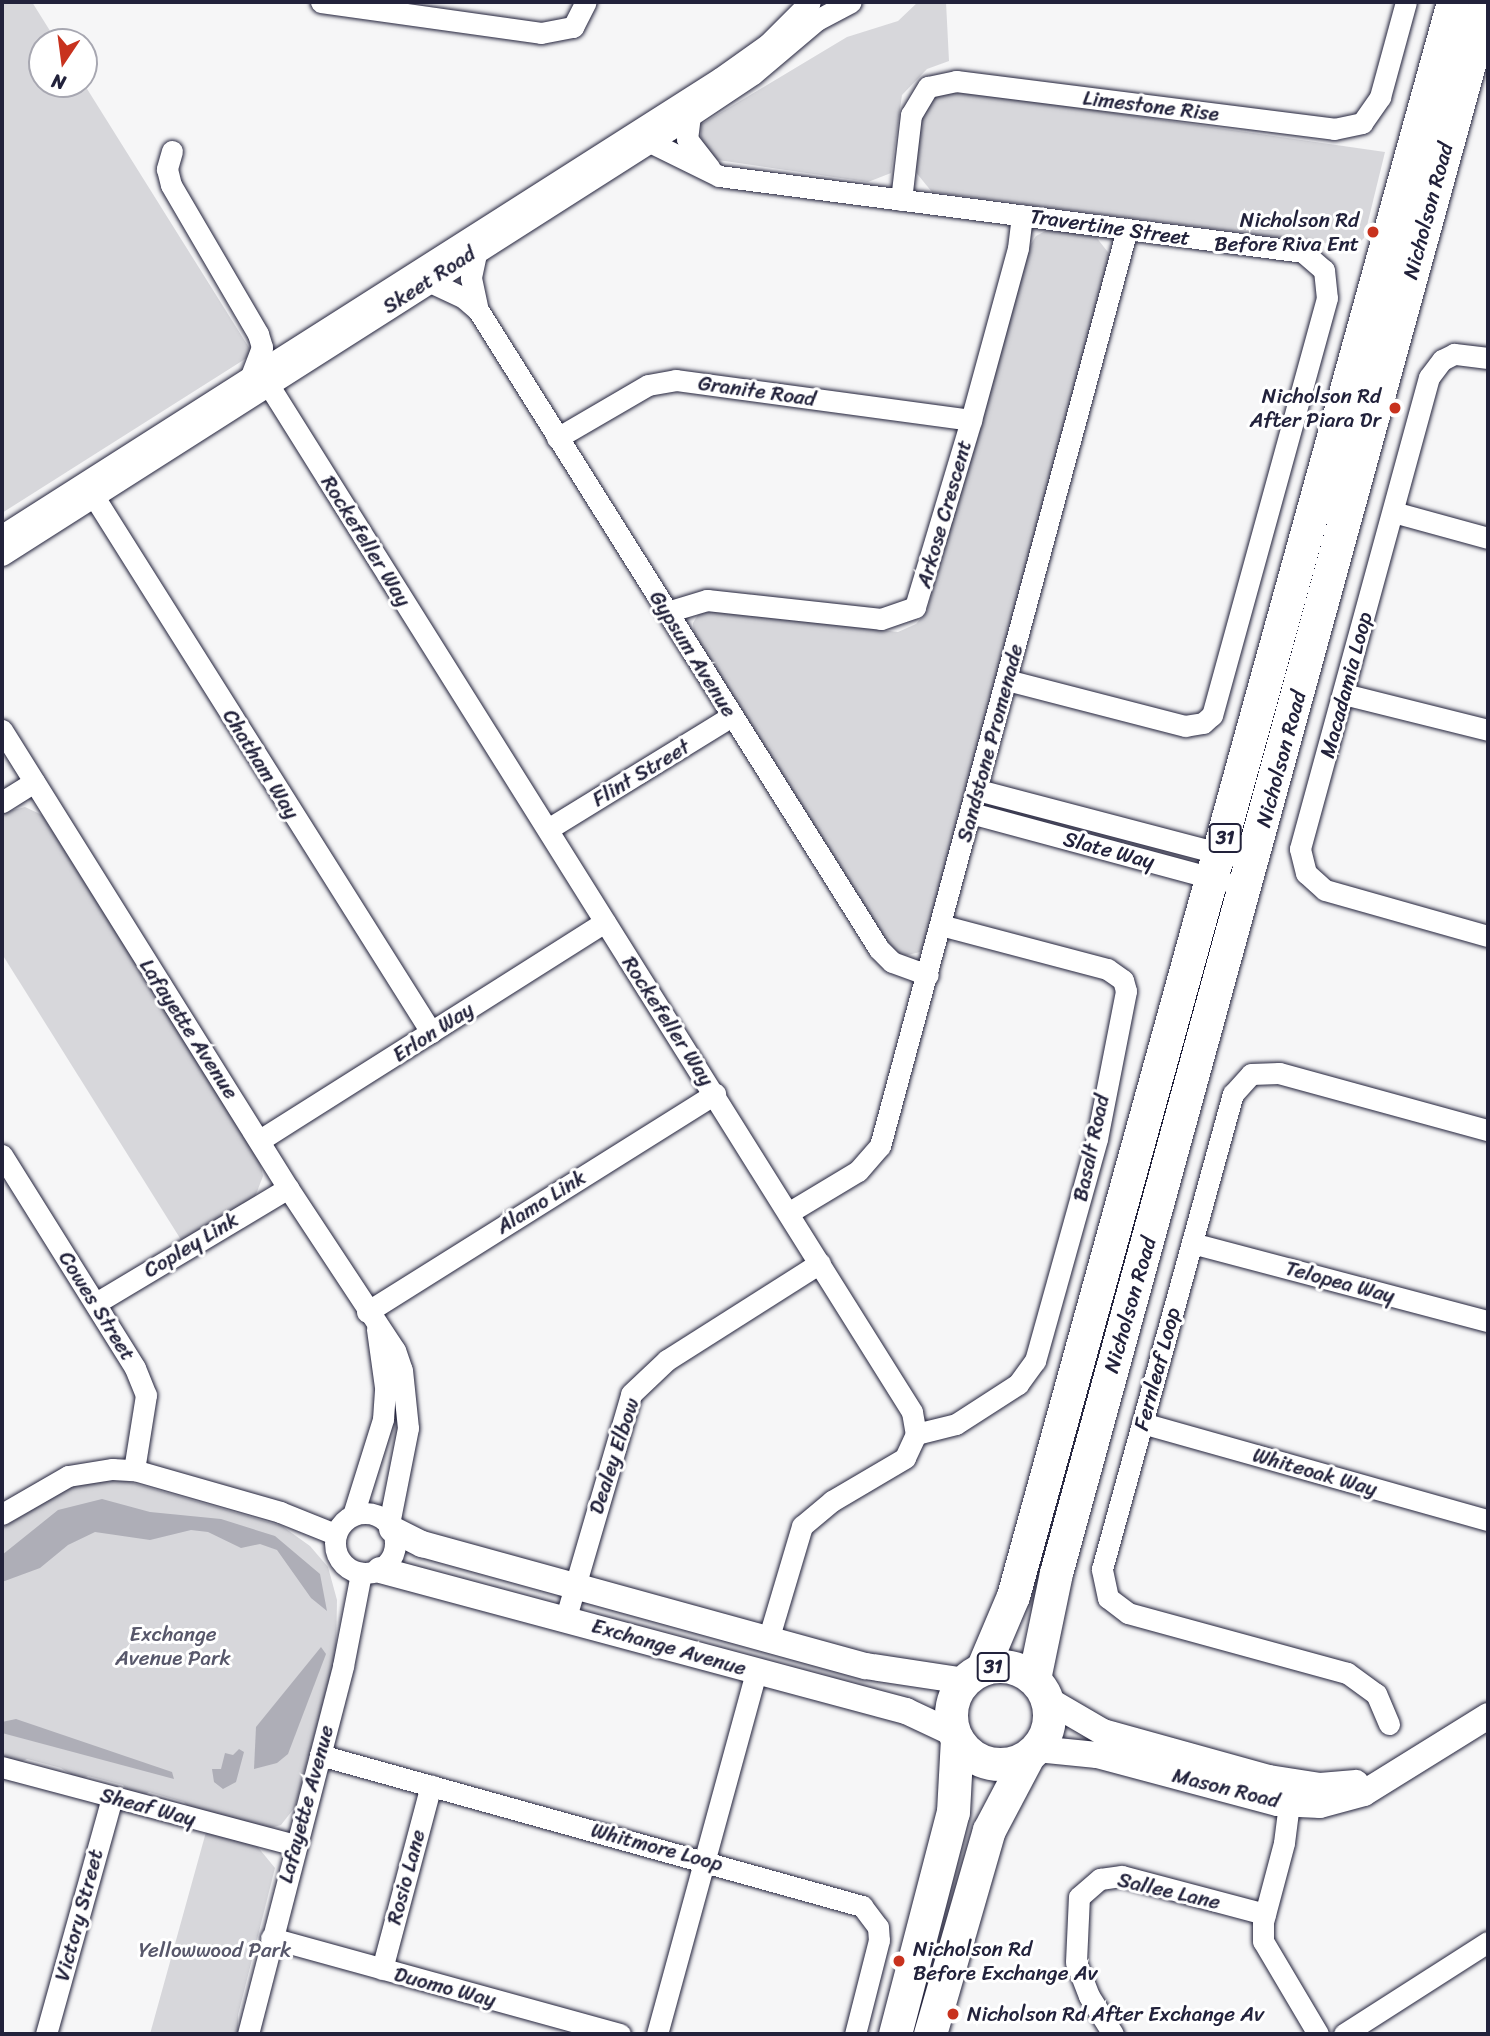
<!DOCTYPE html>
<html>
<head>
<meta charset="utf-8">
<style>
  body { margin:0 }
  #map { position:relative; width:1490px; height:2036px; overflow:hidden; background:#f6f6f7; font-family:Sriracha,sans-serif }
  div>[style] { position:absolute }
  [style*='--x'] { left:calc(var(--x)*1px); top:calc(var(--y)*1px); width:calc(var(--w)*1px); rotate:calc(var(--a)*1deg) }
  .green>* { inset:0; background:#d7d7db }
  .water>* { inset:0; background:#aeaeb7 }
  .roads { filter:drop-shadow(0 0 2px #22223b) drop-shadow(0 0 2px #22223b) }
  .minor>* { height:21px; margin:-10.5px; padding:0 10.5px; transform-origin:10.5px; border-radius:10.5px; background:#fff }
  .minor>.ring { margin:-10.5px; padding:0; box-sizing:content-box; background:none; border:21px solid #fff; border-radius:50% }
  .tertiary>* { height:26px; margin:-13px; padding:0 13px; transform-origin:13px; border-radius:13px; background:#fff }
  .primary>* { height:33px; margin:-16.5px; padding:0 16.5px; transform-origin:16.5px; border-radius:16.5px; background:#fff }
  .primary>.ring { margin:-16.5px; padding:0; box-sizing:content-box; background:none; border:33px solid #fff; border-radius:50% }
  .dots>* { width:19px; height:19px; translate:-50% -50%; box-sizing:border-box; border:4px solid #fff; border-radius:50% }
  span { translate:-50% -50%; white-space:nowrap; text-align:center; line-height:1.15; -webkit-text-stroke:6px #fff; paint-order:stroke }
  .shield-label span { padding:2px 5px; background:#fff; border:2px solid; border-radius:5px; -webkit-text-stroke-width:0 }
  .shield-label { font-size:19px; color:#22223b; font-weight:700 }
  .street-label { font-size:21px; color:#22223b }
  .poi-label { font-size:21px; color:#22223b }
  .right { translate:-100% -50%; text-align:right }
  .left { translate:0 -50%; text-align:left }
  .park-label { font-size:21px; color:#58586b }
  .frame { position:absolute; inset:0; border:4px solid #22223b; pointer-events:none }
  .north { position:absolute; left:28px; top:28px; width:70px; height:70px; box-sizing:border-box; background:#fff; border:2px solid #a7a7b1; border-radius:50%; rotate:193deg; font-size:19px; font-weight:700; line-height:28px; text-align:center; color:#22223b }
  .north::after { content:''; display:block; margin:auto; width:24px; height:32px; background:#c8321e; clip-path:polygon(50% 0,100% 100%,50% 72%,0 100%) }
</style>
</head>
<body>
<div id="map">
  <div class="green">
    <i style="clip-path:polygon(2px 2px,32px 2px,57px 42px,42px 42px,42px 84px,84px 84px,253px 354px,2px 513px)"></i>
    <i style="clip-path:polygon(918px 2px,946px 2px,949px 61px,927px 69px,902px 95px,891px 173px,868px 182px,711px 159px,702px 145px,700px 125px,847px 37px,898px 21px)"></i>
    <i style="clip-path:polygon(956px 90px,1385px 152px,1364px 238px,1355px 247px,932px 192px,914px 170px,918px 125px,924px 107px,937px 94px)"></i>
    <i style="clip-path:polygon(1049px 229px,1096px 237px,1111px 256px,928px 942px,920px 952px,904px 956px,889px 948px,694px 636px,693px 623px,699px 613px,718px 611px,898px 632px,916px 624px,927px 611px,1023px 257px,1036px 236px)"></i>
    <i style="clip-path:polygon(25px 807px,42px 815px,58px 840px,260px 1162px,263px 1176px,255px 1197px,183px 1243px,2px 954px,2px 813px)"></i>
    <i style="clip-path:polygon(119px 1479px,282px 1526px,310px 1546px,328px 1567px,337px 1600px,336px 1654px,295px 1807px,281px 1825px,267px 1829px,190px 1810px,184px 1802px,149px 1792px,141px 1797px,128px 1793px,123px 1785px,88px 1776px,80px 1780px,61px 1768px,27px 1759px,19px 1763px,7px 1760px,2px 1753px,2px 1528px,73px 1485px)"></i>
    <i style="clip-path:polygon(206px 1832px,257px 1846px,275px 1868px,238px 2015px,238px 2034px,150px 2034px)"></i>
  </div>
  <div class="water">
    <i style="clip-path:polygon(102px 1499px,150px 1512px,221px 1519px,275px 1536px,320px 1574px,327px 1611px,311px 1598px,277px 1550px,260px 1544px,241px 1548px,208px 1532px,191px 1530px,150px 1540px,95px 1532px,68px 1545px,40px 1568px,2px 1582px,2px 1555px,58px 1510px)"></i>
    <i style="clip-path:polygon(321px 1647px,326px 1654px,288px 1754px,277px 1763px,254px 1769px,256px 1727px)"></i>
    <i style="clip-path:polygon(16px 1719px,172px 1772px,174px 1779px,2px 1733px,2px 1722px)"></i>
    <i style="clip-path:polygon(239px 1749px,244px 1752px,236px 1782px,223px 1789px,214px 1782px,212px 1769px,221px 1769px,225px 1753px,233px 1755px)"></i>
  </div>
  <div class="roads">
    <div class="minor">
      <i style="--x:321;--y:2;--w:222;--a:8"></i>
      <i style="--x:541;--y:33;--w:33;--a:-11"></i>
      <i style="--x:573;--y:27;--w:28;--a:-63"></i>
      <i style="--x:690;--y:115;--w:24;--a:97"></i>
      <i style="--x:687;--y:139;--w:37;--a:52"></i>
      <i style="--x:650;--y:142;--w:77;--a:26.2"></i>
      <i style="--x:719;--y:176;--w:589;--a:7.41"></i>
      <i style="--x:1303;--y:252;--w:28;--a:41"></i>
      <i style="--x:1324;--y:270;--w:28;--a:84"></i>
      <i style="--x:1327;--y:298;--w:433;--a:105.4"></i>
      <i style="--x:1212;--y:715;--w:12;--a:138"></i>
      <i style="--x:1203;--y:723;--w:18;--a:171"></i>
      <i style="--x:1185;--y:726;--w:184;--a:-165.5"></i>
      <i style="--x:172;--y:151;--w:19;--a:106"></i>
      <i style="--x:167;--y:169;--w:16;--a:76"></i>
      <i style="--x:171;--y:185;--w:173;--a:59.7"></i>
      <i style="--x:258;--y:334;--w:14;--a:73"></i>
      <i style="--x:262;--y:347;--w:28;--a:111"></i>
      <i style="--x:901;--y:200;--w:86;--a:-83.3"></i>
      <i style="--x:911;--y:115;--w:33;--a:-59"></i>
      <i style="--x:928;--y:87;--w:29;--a:-12"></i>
      <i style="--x:956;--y:81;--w:381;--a:7.2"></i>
      <i style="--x:1334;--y:129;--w:29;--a:-12"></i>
      <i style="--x:1362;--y:123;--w:32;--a:-55"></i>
      <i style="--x:1380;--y:97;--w:98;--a:-74.7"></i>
      <i style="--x:477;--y:249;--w:30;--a:102"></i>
      <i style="--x:471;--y:278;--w:33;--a:78"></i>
      <i style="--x:428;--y:281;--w:40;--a:25"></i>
      <i style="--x:464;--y:298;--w:18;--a:41"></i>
      <i style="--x:478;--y:310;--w:754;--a:57.89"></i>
      <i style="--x:879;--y:949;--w:18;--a:45"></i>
      <i style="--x:892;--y:962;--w:38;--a:20"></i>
      <i style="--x:1488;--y:358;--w:34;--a:-173"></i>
      <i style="--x:1454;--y:354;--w:13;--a:153"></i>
      <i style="--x:1442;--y:360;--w:21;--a:127"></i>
      <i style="--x:1429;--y:377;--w:489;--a:105.3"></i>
      <i style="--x:1300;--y:849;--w:25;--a:76"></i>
      <i style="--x:1306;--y:873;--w:25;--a:42"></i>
      <i style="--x:1325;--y:890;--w:169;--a:15.8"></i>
      <i style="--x:268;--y:384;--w:1213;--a:57.93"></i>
      <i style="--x:912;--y:1412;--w:22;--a:80"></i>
      <i style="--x:916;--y:1434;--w:26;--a:115"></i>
      <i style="--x:905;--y:1458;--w:85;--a:149.5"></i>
      <i style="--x:832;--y:1501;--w:39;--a:140"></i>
      <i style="--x:802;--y:1526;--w:116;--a:106.6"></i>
      <i style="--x:557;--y:438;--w:105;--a:-30.2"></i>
      <i style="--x:648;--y:385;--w:28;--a:-10"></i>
      <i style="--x:676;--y:380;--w:298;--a:7.7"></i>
      <i style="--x:93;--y:495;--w:635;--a:57.81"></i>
      <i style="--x:1393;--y:512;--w:98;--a:15.3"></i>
      <i style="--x:2;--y:535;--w:851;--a:-32.48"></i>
      <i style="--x:720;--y:78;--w:59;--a:-35.3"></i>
      <i style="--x:768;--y:44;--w:59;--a:-45"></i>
      <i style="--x:2;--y:555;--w:791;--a:-32.5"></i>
      <i style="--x:669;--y:130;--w:101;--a:-33.7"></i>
      <i style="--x:753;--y:74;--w:84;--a:-40.2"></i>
      <i style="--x:817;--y:20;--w:38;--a:-28"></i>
      <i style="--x:667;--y:612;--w:42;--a:-16.7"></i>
      <i style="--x:707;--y:600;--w:175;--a:6.2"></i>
      <i style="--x:881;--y:619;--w:36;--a:-19"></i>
      <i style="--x:915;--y:607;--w:195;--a:-73.3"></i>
      <i style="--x:971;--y:420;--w:178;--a:-74.7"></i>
      <i style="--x:1018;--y:248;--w:33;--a:-83"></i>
      <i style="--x:1344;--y:694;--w:148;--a:14"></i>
      <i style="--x:2;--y:730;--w:540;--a:58.02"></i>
      <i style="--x:288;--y:1188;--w:194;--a:56.6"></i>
      <i style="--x:395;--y:1350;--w:21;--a:71"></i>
      <i style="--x:402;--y:1370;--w:58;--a:84.1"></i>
      <i style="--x:408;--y:1428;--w:98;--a:101.2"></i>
      <i style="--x:978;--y:790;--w:260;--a:14.7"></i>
      <i style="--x:2;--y:802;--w:38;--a:-32"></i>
      <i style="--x:971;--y:813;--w:261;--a:15.1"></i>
      <i style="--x:548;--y:829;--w:216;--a:-31.6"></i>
      <i style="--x:260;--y:1140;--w:408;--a:-32.3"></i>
      <i style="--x:2;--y:1155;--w:251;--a:58"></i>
      <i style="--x:135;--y:1368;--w:29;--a:68"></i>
      <i style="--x:146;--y:1395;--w:76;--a:99.1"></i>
      <i style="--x:788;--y:1213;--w:82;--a:-31"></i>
      <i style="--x:858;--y:1171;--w:33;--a:-49"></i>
      <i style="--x:880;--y:1146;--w:950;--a:-74.92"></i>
      <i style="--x:1192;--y:1243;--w:306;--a:14.8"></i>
      <i style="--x:96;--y:1303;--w:224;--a:-30.9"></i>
      <i style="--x:367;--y:1312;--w:411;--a:-32.1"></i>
      <i style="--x:1142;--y:1423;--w:359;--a:15.7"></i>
      <i style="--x:916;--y:1434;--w:41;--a:-14"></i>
      <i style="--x:956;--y:1424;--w:74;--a:-32.8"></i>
      <i style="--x:1018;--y:1384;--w:29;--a:-54"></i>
      <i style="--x:1035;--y:1361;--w:230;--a:-74.4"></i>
      <i style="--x:1097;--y:1139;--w:151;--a:-78.9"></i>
      <i style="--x:1126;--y:991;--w:11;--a:-105"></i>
      <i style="--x:1123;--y:980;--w:19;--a:-145"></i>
      <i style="--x:1107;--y:969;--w:172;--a:-165.2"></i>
      <i class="ring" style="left:335px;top:1513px;width:39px;height:39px"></i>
      <i style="--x:2;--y:1514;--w:76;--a:-29.9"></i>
      <i style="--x:68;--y:1476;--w:45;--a:-9"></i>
      <i style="--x:112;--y:1469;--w:22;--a:3"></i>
      <i style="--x:134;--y:1470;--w:152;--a:16"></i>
      <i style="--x:280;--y:1512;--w:59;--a:21.8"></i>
      <i style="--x:353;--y:1515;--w:101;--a:-72.6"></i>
      <i style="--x:383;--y:1419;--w:32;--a:-86"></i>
      <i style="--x:385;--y:1387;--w:59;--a:-97.9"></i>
      <i style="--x:566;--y:1617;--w:232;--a:-73.7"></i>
      <i style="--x:631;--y:1394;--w:50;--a:-43.4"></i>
      <i style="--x:667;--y:1360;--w:181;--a:-32.4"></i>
      <i style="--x:1389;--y:1724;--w:33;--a:-113"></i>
      <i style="--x:1376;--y:1694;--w:36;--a:-144"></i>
      <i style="--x:1347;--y:1673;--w:227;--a:-164.7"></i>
      <i style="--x:1128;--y:1613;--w:25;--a:-143"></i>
      <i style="--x:1108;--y:1598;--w:30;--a:-102"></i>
      <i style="--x:1102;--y:1569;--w:493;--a:-74.6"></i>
      <i style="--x:1233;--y:1094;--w:27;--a:-48"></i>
      <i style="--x:1251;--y:1074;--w:28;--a:-2"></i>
      <i style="--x:1279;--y:1073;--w:217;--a:15.3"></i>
      <i style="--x:320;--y:1755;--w:563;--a:15.57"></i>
      <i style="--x:862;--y:1906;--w:26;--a:53"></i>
      <i style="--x:878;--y:1927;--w:13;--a:86"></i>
      <i style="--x:879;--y:1940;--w:97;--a:104.3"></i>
      <i style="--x:2;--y:1767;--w:303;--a:14.9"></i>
      <i style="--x:1291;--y:1788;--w:55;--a:97.3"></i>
      <i style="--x:1284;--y:1843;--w:82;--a:104.9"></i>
      <i style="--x:1263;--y:1922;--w:19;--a:90"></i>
      <i style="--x:1263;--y:1941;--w:108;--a:59.4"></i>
      <i style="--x:271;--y:1938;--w:362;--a:15.4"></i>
      <i style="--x:382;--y:1969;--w:190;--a:-75.1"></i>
      <i style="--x:46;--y:2034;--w:246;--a:-74.4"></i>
      <i style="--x:248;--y:2034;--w:380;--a:-75.5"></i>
      <i style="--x:343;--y:1666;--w:95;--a:-79"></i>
      <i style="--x:657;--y:2034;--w:375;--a:-74.7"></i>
      <i style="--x:1113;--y:2034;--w:45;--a:-122.3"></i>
      <i style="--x:1089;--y:1996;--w:36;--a:-111"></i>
      <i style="--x:1076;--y:1962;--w:65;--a:-87.4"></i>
      <i style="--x:1079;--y:1897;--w:28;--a:-41"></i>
      <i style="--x:1100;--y:1879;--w:22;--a:-8"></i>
      <i style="--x:1122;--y:1876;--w:148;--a:14.9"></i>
      <i style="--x:1344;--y:2034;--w:171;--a:-32.6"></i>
    </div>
    <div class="tertiary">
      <i style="--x:392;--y:1529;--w:34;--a:27"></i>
      <i style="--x:422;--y:1544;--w:460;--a:15.4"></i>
      <i style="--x:866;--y:1666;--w:99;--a:8.7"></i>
      <i style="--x:380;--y:1570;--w:545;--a:15.01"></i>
      <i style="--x:906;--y:1711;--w:54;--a:25.1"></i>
      <i style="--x:1048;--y:1700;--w:64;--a:30.2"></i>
      <i style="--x:1103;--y:1732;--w:172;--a:15.5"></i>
      <i style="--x:1269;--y:1778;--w:52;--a:8.9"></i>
      <i style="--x:1320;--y:1786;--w:36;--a:-5"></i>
      <i style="--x:1037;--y:1749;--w:60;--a:5.7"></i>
      <i style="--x:1097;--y:1755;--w:187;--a:14.9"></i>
      <i style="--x:1278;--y:1803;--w:42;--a:2.7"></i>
      <i style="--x:1320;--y:1805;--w:46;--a:-15.3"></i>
      <i style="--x:1364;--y:1793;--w:146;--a:-31.8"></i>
    </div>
    <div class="primary">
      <i class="ring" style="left:951px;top:1666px;width:65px;height:65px"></i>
      <i style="--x:982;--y:1669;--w:79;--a:-67"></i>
      <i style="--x:1013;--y:1596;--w:1654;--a:-74.57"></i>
      <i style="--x:1034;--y:1679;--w:108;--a:-78.3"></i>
      <i style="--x:1056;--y:1573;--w:1629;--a:-74.69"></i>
      <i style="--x:895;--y:2034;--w:229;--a:-75.4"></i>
      <i style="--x:953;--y:1812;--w:73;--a:-86.9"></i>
      <i style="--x:930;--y:2034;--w:212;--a:-73.9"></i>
      <i style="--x:989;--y:1830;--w:81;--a:-62.2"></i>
    </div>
  </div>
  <div class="dots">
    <i style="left:1373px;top:232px;background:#c8321e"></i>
    <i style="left:1395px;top:408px;background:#c8321e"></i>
    <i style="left:899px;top:1961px;background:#c8321e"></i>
    <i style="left:953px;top:2014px;background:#c8321e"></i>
  </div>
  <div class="shield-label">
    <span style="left:1225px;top:838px">31</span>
    <span style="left:993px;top:1667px">31</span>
  </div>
  <div class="street-label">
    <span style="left:1151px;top:106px;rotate:7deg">Limestone Rise</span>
    <span style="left:1428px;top:211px;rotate:-75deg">Nicholson Road</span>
    <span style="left:1110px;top:227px;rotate:8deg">Travertine Street</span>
    <span style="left:429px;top:280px;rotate:-33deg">Skeet Road</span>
    <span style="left:757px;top:391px;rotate:8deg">Granite Road</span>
    <span style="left:944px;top:514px;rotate:-74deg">Arkose Crescent</span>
    <span style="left:366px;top:541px;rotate:58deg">Rockefeller Way</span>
    <span style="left:693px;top:654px;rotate:58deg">Gypsum Avenue</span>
    <span style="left:1346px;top:685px;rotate:-75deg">Macadamia Loop</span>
    <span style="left:990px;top:743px;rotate:-75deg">Sandstone Promenade</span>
    <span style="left:1281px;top:759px;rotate:-75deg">Nicholson Road</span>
    <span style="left:261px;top:764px;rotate:58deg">Chatham Way</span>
    <span style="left:641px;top:773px;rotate:-31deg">Flint Street</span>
    <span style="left:1109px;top:850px;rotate:15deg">Slate Way</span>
    <span style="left:668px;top:1021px;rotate:57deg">Rockefeller Way</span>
    <span style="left:189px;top:1029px;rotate:57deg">Lafayette Avenue</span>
    <span style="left:433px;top:1032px;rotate:-33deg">Erlon Way</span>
    <span style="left:1091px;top:1148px;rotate:-78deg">Basalt Road</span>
    <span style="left:541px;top:1202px;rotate:-32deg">Alamo Link</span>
    <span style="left:191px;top:1245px;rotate:-31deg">Copley Link</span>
    <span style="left:1340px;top:1282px;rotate:15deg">Telopea Way</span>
    <span style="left:1130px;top:1305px;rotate:-74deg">Nicholson Road</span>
    <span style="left:97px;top:1306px;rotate:58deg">Cowes Street</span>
    <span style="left:1157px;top:1369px;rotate:-75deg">Fernleaf Loop</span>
    <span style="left:614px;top:1456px;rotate:-72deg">Dealey Elbow</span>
    <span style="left:1315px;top:1472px;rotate:16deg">Whiteoak Way</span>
    <span style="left:669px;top:1647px;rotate:16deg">Exchange Avenue</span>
    <span style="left:1226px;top:1788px;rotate:14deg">Mason Road</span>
    <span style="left:306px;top:1804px;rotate:-75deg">Lafayette Avenue</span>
    <span style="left:148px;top:1807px;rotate:15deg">Sheaf Way</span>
    <span style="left:657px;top:1847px;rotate:15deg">Whitmore Loop</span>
    <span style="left:406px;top:1877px;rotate:-75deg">Rosio Lane</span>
    <span style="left:1169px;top:1891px;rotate:13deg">Sallee Lane</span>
    <span style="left:79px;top:1915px;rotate:-75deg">Victory Street</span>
    <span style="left:445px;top:1987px;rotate:15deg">Duomo Way</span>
  </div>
  <div class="poi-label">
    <span class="right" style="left:1359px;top:232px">Nicholson Rd<br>Before Riva Ent</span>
    <span class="right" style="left:1381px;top:408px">Nicholson Rd<br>After Piara Dr</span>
    <span class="left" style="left:913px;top:1961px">Nicholson Rd<br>Before Exchange Av</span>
    <span class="left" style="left:967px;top:2014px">Nicholson Rd After Exchange Av</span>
  </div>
  <div class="park-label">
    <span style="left:173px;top:1646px">Exchange<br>Avenue Park</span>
    <span style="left:215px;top:1950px">Yellowwood Park</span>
  </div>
  <div class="frame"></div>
  <div class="north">N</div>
</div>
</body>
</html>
